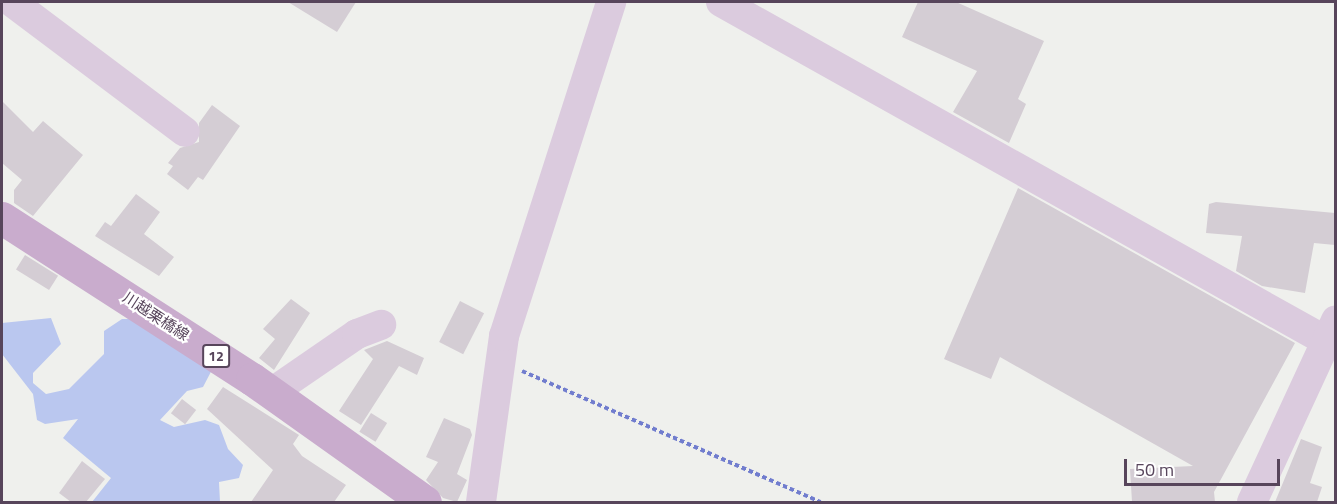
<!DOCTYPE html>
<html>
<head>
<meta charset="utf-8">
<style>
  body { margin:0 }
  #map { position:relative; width:1337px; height:504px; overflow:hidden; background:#eff0ed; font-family:"Titillium Web","Noto Sans JP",sans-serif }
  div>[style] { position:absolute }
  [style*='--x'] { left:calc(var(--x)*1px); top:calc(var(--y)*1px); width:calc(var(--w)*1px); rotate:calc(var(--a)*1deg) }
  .green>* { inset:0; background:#bac7ef }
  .building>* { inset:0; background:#d4cdd4; transform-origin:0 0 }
  .path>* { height:4px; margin-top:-2px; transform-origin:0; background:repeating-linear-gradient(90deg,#717dce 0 4.5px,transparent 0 7.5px) }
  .minor>* { height:30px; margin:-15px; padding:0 15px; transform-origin:15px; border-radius:15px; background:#dbcbde }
  .major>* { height:33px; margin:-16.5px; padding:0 16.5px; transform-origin:16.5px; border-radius:16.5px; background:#c9accd }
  span { translate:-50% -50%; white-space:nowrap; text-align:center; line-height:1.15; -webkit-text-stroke:4.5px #fff; paint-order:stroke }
  .shield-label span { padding:2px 4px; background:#fff; border:2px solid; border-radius:4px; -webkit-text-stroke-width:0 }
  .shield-label { font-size:14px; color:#57455b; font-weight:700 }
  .street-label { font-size:15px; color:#57455b }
  .frame { position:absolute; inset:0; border:3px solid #57455b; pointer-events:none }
  .scale { position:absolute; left:1124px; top:459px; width:156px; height:27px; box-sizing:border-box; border:3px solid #57455b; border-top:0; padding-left:8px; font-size:18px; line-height:21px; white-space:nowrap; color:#57455b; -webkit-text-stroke:4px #fff; paint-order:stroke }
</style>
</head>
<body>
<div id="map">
  <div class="green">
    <i style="clip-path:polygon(51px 318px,61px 344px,33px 373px,33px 383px,46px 394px,69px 389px,104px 354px,104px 331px,122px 319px,131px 319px,214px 366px,203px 387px,187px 391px,160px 420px,174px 427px,205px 420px,219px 425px,228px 449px,243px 465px,239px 478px,219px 482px,220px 502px,92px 502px,111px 478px,63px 438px,78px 419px,45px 424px,37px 420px,33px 394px,2px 354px,2px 323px)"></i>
  </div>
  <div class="building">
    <i style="clip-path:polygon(288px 2px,356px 2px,337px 32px)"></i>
    <i style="clip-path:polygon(918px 2px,956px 2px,1044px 41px,1018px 99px,1026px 104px,1009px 143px,953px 112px,977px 71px,902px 37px)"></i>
    <i style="clip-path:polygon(2px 101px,33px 132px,43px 121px,83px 155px,33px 216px,14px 203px,14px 190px,22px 180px,2px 163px)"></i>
    <i style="clip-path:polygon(212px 105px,240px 126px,203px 180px,198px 177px,188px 190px,167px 174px,173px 166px,168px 163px,180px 148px,199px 142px,199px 123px)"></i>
    <i style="clip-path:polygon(1018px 188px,1295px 343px,1214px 492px,1215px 502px,1132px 502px,1130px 469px,1193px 466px,1000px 357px,991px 379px,944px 359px)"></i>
    <i style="clip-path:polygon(136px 194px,160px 212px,144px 234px,174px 257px,159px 276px,95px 236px,105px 222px,111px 226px)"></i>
    <i style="clip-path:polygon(1216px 202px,1335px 213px,1335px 245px,1314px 243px,1305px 293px,1262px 286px,1236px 271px,1242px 236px,1206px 233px,1209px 204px)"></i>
    <i style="left:25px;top:255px;width:39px;height:17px;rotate:32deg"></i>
    <i style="clip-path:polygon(291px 299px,310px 313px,274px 370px,259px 358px,275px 339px,263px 329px)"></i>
    <i style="left:460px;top:301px;width:27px;height:46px;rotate:27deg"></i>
    <i style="clip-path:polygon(387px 341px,424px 358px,417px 375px,399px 366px,361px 425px,339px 411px,373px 359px,364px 350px)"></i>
    <i style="clip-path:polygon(223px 387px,299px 435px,293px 444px,302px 456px,346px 485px,334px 502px,251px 502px,273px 470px,207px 409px)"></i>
    <i style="left:182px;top:399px;width:18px;height:18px;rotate:38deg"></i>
    <i style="left:371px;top:413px;width:19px;height:22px;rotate:32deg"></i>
    <i style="clip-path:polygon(444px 418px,470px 429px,472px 435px,457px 474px,467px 480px,457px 502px,443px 498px,426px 480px,438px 462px,426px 457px)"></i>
    <i style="clip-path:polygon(1301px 439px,1322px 447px,1310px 483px,1322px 487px,1317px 502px,1275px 502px)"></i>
    <i style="clip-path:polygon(82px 461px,105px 479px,86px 502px,71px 502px,59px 493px)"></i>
  </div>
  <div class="path">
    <i style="--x:522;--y:371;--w:326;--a:23.7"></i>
  </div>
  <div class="minor">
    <i style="--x:12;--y:2;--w:216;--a:36.9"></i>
    <i style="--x:721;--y:2;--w:694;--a:29.26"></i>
    <i style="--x:271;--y:393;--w:104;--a:-34.5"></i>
    <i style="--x:357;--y:334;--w:26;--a:-21"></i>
    <i style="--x:481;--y:502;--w:168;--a:-82.1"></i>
    <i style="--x:504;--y:336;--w:351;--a:-72.2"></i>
    <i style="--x:1252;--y:502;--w:200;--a:-65.2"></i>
  </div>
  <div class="major">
    <i style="--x:2;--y:218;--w:297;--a:32.8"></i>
    <i style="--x:252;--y:379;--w:212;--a:35.4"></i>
  </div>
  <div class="shield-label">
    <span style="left:216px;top:356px">12</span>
  </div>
  <div class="street-label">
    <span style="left:156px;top:316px;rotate:33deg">川越栗橋線</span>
  </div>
  <div class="frame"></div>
  <div class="scale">50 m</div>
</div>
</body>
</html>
